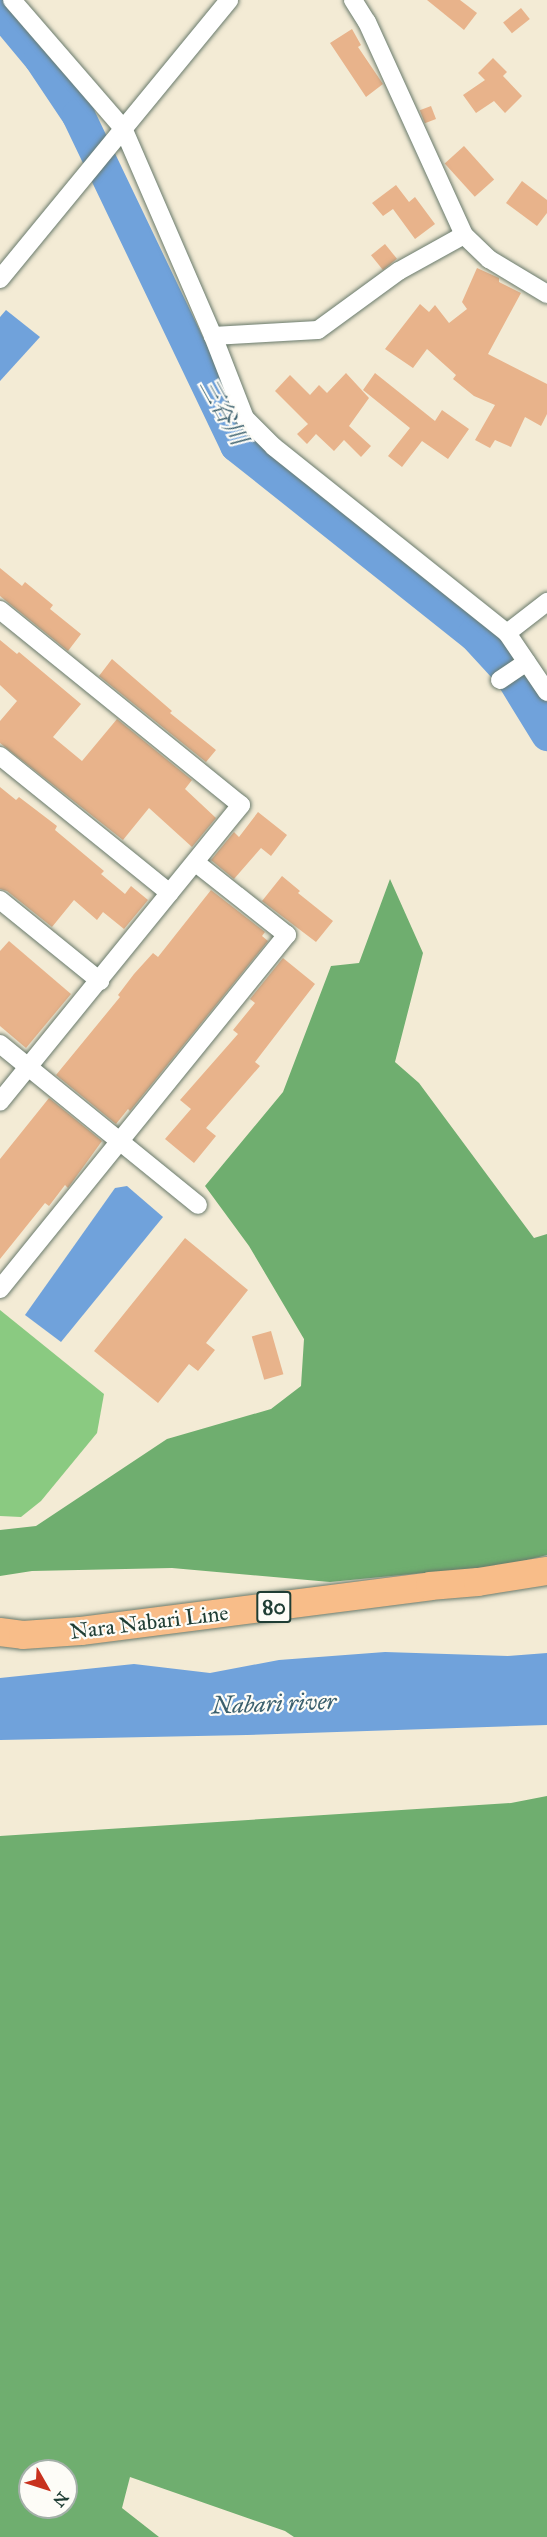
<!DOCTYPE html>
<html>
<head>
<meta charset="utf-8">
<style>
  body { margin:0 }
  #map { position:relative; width:547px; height:2537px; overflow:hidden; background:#f3ebd5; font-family:"IM FELL Great Primer","Noto Serif JP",serif }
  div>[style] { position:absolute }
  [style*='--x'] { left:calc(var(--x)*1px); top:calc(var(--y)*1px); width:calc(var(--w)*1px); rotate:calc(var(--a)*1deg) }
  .green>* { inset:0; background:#8aca81 }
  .forest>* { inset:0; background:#6fae6f }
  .water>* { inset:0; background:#70a2db }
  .river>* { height:33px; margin:-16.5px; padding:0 16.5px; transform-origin:16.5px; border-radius:16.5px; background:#70a2db }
  .building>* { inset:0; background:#e8b38b; transform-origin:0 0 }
  .roads { filter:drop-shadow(0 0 2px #697a6c) drop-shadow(0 0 2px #697a6c) }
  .street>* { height:18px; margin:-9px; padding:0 9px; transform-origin:9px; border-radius:9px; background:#fff }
  .primary>* { height:28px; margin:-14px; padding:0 14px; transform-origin:14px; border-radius:14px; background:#f8bd89 }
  span { translate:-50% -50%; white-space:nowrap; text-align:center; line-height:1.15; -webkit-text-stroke:4.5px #fdfcf7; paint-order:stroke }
  .shield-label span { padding:2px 4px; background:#fdfcf7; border:2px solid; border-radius:4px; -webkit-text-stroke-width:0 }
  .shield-label { font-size:21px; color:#1f3d34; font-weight:700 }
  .street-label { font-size:22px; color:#1f3d34 }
  .water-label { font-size:24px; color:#3b606e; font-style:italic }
  .north { position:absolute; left:18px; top:2459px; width:60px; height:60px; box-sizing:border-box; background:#fdfcf7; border:2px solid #a4b0a9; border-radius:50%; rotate:129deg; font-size:16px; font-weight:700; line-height:24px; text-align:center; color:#1f3d34 }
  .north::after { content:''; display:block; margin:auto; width:21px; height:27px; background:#c8321e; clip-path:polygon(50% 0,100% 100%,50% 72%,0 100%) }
</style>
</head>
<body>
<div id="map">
  <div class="green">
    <i style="clip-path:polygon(0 1310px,104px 1394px,97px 1433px,41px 1501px,21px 1517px,0 1516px)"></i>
  </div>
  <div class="forest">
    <i style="clip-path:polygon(390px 879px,423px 953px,395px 1062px,419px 1083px,534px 1238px,547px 1234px,547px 1555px,483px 1571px,422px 1573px,330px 1582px,172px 1568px,32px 1571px,0 1576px,0 1530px,36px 1526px,167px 1439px,271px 1409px,301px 1386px,304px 1339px,249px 1246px,205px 1186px,283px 1092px,331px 966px,359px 963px)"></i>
    <i style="clip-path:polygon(evenodd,547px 1796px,547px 2537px,294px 2537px,285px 2531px,130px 2477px,122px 2508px,159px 2537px,0 2537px,0 1836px,511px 1803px,547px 1796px,30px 2471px,66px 2471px,66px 2507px,30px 2507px,30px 2471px)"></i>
  </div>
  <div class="water">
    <i style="clip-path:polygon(6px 310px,40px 337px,0 381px,0 317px)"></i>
    <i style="clip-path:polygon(127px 1186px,163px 1217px,61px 1342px,25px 1315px,115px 1188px)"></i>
    <i style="clip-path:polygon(385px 1652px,508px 1656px,547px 1653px,547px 1725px,247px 1735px,0 1740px,0 1678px,134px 1664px,210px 1673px,279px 1660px)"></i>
  </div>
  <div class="river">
    <i style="--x:0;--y:10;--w:62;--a:50.2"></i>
    <i style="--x:40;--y:58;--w:69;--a:56.3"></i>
    <i style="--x:78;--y:115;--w:366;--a:64.4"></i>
    <i style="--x:236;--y:445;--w:304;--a:38.5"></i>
    <i style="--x:474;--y:634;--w:52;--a:47.4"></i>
    <i style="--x:509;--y:672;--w:73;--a:58.5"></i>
  </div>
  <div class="building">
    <i style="clip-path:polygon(427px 0,460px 0,477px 13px,464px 30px)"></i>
    <i style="left:521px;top:8px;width:14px;height:23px;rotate:51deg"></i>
    <i style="clip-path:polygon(352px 29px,361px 45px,358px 47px,383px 84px,366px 97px,330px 43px)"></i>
    <i style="clip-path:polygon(493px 58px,507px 72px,503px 76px,522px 96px,505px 113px,494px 101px,476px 113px,463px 95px,485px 80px,478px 73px)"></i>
    <i style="left:431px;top:106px;width:14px;height:12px;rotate:69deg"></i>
    <i style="left:464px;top:146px;width:45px;height:26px;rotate:48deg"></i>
    <i style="clip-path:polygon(522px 181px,547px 200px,547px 213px,537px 226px,506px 203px)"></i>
    <i style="clip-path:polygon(396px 185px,409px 202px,415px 197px,435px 224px,415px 239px,393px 209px,383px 216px,372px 203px)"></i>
    <i style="left:385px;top:244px;width:19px;height:18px;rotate:51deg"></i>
    <i style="clip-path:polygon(477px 268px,499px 278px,499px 282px,521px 293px,488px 354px,547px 384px,547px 414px,541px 426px,525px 417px,511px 447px,495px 440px,490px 448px,475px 440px,495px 405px,474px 396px,453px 379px,456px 375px,427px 349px,413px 368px,385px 349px,420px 304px,429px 312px,435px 305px,449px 323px,467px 309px,462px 302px)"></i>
    <i style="clip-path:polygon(346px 373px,369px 398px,349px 426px,371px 446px,361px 457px,344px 440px,334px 451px,316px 434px,307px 444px,297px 434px,308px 424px,275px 391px,290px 375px,310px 395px,319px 385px,327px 393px)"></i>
    <i style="clip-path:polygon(375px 373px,435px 421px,442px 410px,469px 429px,448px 459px,422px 441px,402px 467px,388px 456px,410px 428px,363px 390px)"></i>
    <i style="clip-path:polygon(0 568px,22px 586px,25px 582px,53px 605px,50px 609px,81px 634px,68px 651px,0 596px)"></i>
    <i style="clip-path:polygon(0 640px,17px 654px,19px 652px,81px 704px,53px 737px,82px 761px,117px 719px,192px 780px,185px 789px,216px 818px,192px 847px,149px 808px,123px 840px,0 743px,0 721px,17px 701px,0 685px)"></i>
    <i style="clip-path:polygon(112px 659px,172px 711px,170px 713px,216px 750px,206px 762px,99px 676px)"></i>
    <i style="clip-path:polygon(0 787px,16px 800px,19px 797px,57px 826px,55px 830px,104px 871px,101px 874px,125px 894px,131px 886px,148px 900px,124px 929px,103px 912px,97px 920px,74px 900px,52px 927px,7px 891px,0 889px)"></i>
    <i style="clip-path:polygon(258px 812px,287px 835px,271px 856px,261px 848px,234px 879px,211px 860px,234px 832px,239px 837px)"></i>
    <i style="clip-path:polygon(282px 876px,300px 891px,298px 893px,333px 921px,316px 942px,262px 901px)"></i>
    <i style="clip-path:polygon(211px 890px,265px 932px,262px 936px,268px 941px,130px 1111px,128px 1109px,116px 1124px,56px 1075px,120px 997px,118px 995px,134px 974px,153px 953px,158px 957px)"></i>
    <i style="clip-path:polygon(9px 941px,71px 994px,26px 1048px,0 1026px,0 951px)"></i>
    <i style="clip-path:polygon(283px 958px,315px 984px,255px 1062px,260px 1066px,206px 1128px,216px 1136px,194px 1163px,165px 1139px,191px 1109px,180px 1100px,238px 1034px,233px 1030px,255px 1003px,250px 999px)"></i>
    <i style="clip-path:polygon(49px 1098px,102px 1141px,68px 1188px,65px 1185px,49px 1206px,45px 1203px,0 1259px,0 1159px)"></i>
    <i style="clip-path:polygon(185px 1238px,248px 1290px,206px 1343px,215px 1350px,198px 1371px,189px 1364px,158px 1403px,94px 1351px)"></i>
    <i style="left:271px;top:1331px;width:45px;height:20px;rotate:74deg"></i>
  </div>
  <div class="roads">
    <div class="street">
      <i style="--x:12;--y:0;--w:169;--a:49.1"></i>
      <i style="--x:123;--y:128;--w:227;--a:66.6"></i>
      <i style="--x:213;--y:336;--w:88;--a:68.7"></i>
      <i style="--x:245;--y:418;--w:41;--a:45"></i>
      <i style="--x:274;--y:447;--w:298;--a:38.6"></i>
      <i style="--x:507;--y:633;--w:71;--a:55.9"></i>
      <i style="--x:353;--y:0;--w:26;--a:58"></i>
      <i style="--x:367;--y:22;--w:234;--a:65.5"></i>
      <i style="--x:464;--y:235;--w:35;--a:44"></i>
      <i style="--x:489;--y:259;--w:68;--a:31.1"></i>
      <i style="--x:0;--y:279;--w:361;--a:-50.6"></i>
      <i style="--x:213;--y:336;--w:105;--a:-3.3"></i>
      <i style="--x:318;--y:330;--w:100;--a:-36.1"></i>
      <i style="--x:399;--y:271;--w:74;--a:-29"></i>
      <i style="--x:0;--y:610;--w:310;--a:39"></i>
      <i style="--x:241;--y:805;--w:382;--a:129.1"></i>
      <i style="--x:507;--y:633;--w:51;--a:-37.8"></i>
      <i style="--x:500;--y:680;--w:32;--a:-34"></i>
      <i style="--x:0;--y:756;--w:218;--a:38.9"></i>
      <i style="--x:0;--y:900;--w:129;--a:39"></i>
      <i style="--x:0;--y:1044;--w:255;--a:39.1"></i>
      <i style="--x:0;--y:1289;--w:456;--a:-51"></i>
      <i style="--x:287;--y:935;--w:117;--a:-141.6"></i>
    </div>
    <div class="primary">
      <i style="--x:0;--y:1632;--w:23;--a:7"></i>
      <i style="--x:23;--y:1635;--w:58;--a:-3.9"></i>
      <i style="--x:81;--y:1631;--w:352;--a:-7.3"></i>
      <i style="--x:430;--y:1586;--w:48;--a:-4.8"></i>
      <i style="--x:478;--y:1582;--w:70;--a:-9.1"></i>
    </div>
  </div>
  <div class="shield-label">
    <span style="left:274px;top:1607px">80</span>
  </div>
  <div class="street-label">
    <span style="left:149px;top:1622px;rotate:-7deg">Nara Nabari Line</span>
  </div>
  <div class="water-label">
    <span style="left:223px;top:412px;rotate:61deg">三谷川</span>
    <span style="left:274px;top:1704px;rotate:-2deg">Nabari river</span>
  </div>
  <div class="north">N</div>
</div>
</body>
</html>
